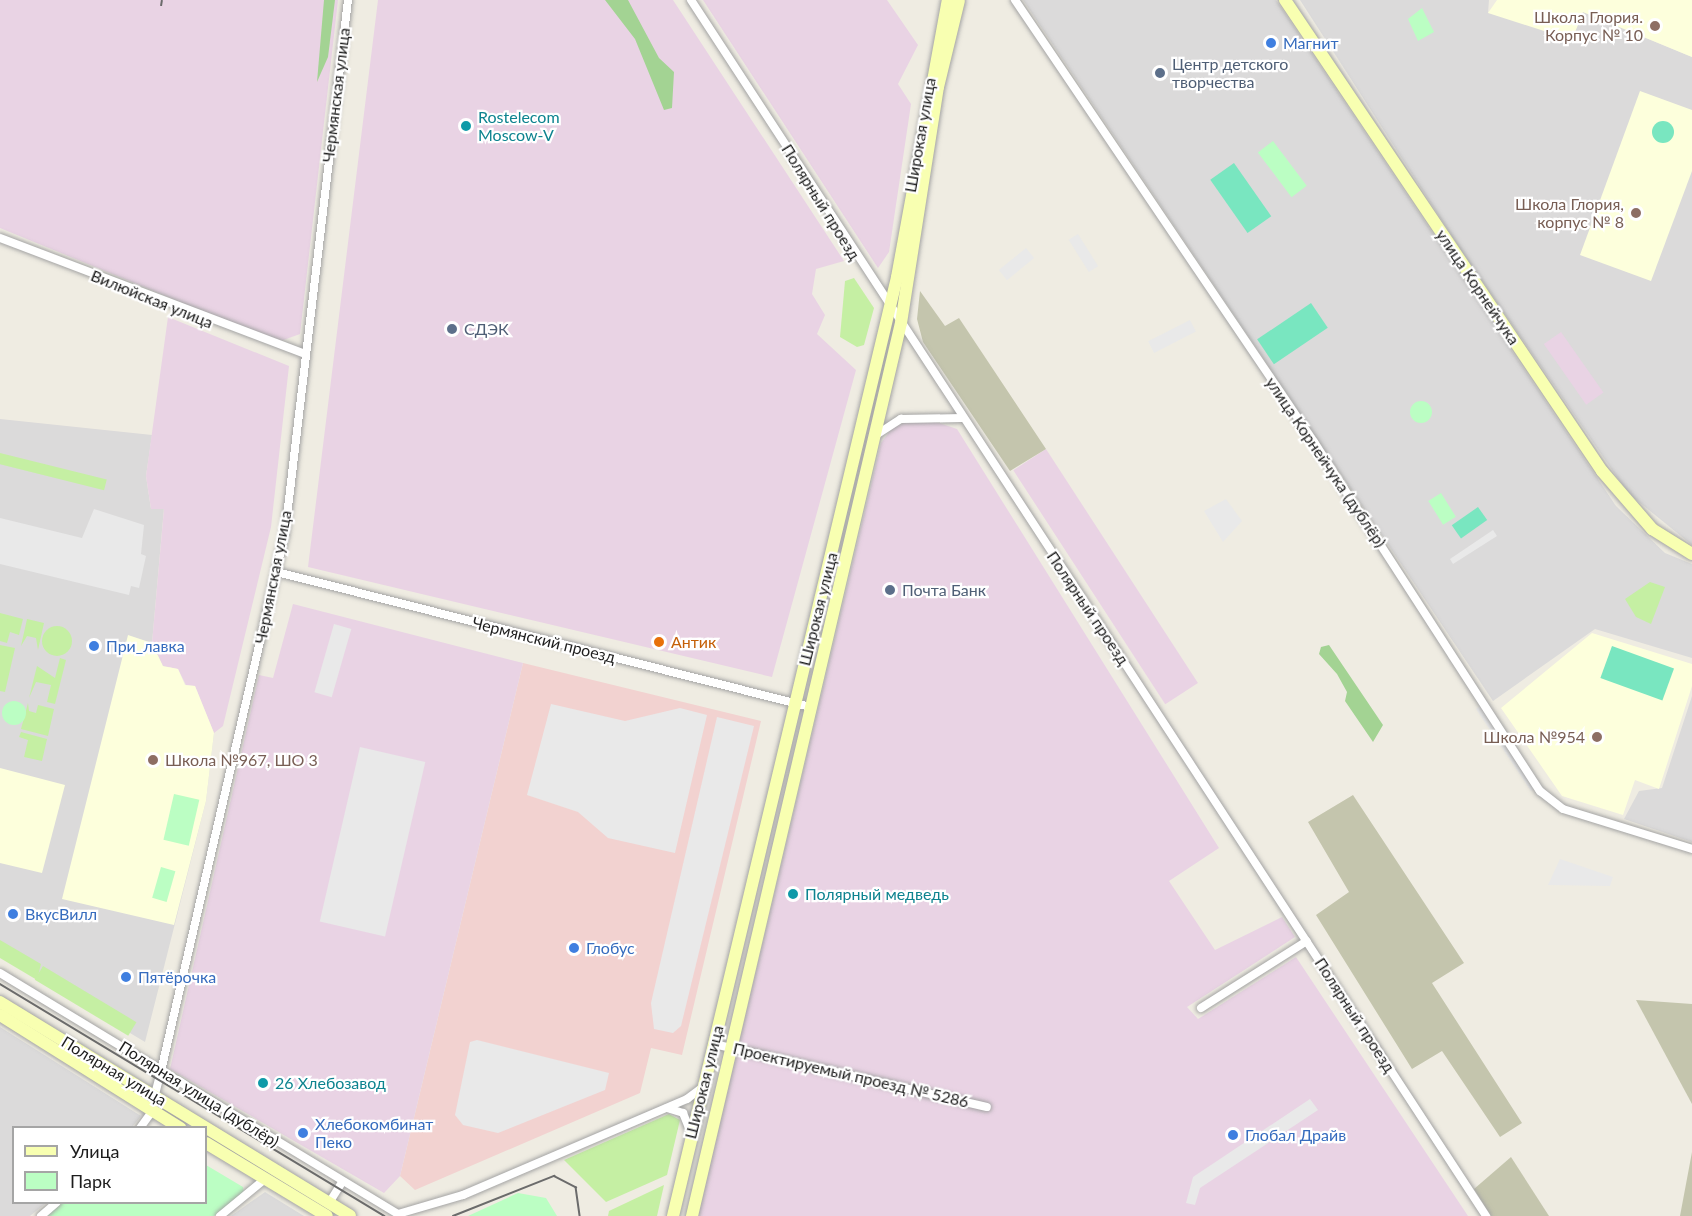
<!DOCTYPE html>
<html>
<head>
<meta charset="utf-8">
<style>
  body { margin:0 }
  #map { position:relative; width:1692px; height:1216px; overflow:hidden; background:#efece2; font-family:Lato,sans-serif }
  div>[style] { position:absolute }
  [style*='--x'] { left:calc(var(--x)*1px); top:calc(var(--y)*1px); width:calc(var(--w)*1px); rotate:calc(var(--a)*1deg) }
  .residential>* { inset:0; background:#dbdada }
  .commercial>* { inset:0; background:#f2d2d0 }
  .industrial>* { inset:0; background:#e9d3e4; transform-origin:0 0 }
  .education>* { inset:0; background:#fdffdc }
  .construction>* { inset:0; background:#c4c5ad }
  .grass>* { inset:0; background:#c5efa3; transform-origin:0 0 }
  .round { border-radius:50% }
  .forest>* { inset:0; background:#a3d393 }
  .park>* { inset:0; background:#bbfec3; transform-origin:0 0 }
  .pitch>* { inset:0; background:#79e6c0; transform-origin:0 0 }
  .parking>* { inset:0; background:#e9e9e9; transform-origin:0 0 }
  .roads { filter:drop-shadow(0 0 2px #a4a4a4) drop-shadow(0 0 2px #a4a4a4) }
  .street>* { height:8px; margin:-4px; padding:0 4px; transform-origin:4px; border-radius:4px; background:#fff }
  .secondary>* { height:12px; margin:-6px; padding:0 6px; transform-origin:6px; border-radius:6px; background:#f8ffb1 }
  .tram>* { height:1.5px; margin:-0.75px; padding:0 0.75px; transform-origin:0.75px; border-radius:0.75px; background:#6b6b6b }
  .rail>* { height:2px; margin-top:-1px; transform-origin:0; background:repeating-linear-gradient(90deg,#6b6b6b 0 12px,transparent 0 24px) }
  .dots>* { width:16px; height:16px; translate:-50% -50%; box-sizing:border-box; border:3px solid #fff; border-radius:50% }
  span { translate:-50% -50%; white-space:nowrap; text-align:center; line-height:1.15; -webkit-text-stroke:4.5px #fff; paint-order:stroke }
  .education-label { font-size:16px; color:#785e54 }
  .right { translate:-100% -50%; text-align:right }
  .left { translate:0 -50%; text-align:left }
  .shop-label { font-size:16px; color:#366cbe }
  .service-label { font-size:16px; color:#4e5e75 }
  .street-label { font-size:16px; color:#1d1d1d }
  .culture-label { font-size:16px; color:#0d838f }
  .food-label { font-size:16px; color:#c56008 }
  .legend { position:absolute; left:12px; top:1126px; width:195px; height:78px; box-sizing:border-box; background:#fff; border:2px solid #a5a5a5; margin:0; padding:8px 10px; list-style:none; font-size:18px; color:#1d1d1d }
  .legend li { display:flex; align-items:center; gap:12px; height:30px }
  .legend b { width:30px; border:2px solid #a5a5a5 }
</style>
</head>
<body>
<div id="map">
  <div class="residential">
    <i style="clip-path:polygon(1023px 0,1276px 0,1616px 506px,1665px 553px,1692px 564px,1692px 658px,1595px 629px,1493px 701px)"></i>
    <i style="clip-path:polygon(1300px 0,1489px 0,1488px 13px,1583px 12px,1692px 57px,1692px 545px,1628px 493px,1461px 250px)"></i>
    <i style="clip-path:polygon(0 419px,152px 435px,146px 476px,151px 509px,164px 508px,152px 643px,214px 733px,206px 801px,145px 1042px,0 955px)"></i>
    <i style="clip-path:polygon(1692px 696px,1692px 842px,1624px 819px,1639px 791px,1662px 788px)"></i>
    <i style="clip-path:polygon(0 1027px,141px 1116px,132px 1127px,14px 1128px,14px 1202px,46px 1203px,30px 1216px,0 1216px)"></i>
    <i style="clip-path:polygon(265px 1192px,304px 1216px,231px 1216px)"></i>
  </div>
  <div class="commercial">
    <i style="clip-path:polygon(523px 663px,761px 721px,682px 1055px,651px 1048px,640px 1093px,415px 1190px,400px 1176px)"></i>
  </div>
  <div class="industrial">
    <i style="clip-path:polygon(0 0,338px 0,300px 334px,278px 342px,0 228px)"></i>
    <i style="clip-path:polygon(378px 0,673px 0,844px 261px,816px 269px,812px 294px,825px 315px,817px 334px,856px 370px,772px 677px,308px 567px)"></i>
    <i style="clip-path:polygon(703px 0,887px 0,918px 45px,898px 84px,911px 104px,889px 252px,878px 268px)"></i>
    <i style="clip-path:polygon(168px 317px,289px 366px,271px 527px,223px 726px,214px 733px,195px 686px,186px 685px,178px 669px,163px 666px,152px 643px,164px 509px,151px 509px,146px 476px)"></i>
    <i style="left:1561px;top:332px;width:74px;height:21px;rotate:55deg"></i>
    <i style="clip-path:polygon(904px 423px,936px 422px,957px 429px,1219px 848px,1169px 881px,1215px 950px,1282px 917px,1295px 937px,1187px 1007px,1198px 1019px,1296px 957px,1468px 1216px,698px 1216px,881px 443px,893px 427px)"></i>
    <i style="left:1046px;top:449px;width:279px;height:39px;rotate:57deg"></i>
    <i style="clip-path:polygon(293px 604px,523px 663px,400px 1176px,384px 1193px,170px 1069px,259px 675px,273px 678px)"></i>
  </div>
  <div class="education">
    <i style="clip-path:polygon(1497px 0,1692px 0,1692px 57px,1583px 12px,1572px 40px,1488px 13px)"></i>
    <i style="clip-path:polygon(1640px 91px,1692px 110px,1692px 171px,1651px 281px,1580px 255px)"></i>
    <i style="clip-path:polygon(1592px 633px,1692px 664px,1692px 686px,1659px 789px,1635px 780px,1623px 815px,1562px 796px,1501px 708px)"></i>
    <i style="clip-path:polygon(128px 635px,152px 643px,163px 666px,178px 669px,185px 685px,195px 686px,214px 733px,206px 801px,174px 925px,62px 899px)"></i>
    <i style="clip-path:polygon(0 768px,65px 785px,42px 873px,0 863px)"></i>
  </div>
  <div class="construction">
    <i style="clip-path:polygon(920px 291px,945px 326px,959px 318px,1046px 449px,1010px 471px,923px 342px,917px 319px)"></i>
    <i style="clip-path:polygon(1353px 795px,1464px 963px,1432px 983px,1522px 1123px,1500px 1137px,1442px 1051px,1412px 1069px,1316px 915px,1349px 892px,1308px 822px)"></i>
    <i style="clip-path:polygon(1636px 1000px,1692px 1004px,1692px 1104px)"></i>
    <i style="clip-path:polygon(1692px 1152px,1692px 1216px,1680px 1216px)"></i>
    <i style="clip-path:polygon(1511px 1157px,1549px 1216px,1491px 1216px,1474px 1189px)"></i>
  </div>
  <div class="grass">
    <i style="clip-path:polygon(854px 278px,874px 308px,864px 345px,857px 347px,840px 337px,845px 281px)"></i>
    <i style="left:0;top:453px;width:110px;height:11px;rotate:14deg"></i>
    <i style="clip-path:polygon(1650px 582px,1665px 587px,1651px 624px,1636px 617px,1625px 599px)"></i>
    <i style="clip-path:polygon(0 613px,23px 619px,19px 635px,10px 632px,7px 643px,0 641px)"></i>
    <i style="clip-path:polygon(27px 619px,44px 623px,38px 650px,36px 638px,27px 636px,21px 646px)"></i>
    <i class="round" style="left:42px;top:626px;width:30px;height:30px"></i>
    <i style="clip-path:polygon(0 645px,15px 648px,5px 692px,0 691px)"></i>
    <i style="clip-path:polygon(60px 658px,66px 660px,55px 704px,47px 702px,51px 685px,36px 682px,29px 698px,37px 666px,55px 678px)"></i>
    <i style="clip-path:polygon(28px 703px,29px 711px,36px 713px,38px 705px,54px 709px,48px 736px,21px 729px)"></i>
    <i style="clip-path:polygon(21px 732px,47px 739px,42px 761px,24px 757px,28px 740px,19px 737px)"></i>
    <i style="clip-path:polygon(0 940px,41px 964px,37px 980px,0 958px)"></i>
    <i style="left:43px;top:966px;width:109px;height:16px;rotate:31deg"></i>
    <i style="clip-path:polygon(669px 1114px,680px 1120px,667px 1175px,606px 1202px,564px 1160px)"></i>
    <i style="clip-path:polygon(664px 1185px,657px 1216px,608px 1216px,609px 1211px)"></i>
  </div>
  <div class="forest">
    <i style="clip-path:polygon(324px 0,335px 0,328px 57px,317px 82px)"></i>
    <i style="clip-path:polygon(605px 0,628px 0,659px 58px,674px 72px,672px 108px,664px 110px,635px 39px)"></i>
    <i style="clip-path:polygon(1329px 645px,1383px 725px,1373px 742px,1345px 701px,1347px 692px,1337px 674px,1319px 654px,1321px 647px)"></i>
  </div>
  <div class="park">
    <i style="clip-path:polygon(1422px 8px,1434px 32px,1418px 41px,1408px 19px)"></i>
    <i style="left:1273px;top:141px;width:56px;height:19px;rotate:53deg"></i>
    <i class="round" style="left:1410px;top:401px;width:22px;height:22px"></i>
    <i style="left:1441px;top:493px;width:28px;height:15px;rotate:58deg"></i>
    <i class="round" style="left:2px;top:701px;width:24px;height:24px"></i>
    <i style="left:174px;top:794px;width:26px;height:47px;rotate:13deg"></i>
    <i style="left:161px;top:867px;width:15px;height:32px;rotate:16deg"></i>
    <i style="clip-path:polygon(206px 1165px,243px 1187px,244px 1194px,214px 1216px,46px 1216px,61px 1203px,206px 1202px)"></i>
    <i style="clip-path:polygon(518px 1193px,546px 1198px,557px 1216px,468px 1216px)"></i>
  </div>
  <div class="pitch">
    <i class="round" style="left:1652px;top:121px;width:22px;height:22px"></i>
    <i style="left:1234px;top:163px;width:65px;height:29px;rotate:55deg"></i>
    <i style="left:1311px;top:303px;width:30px;height:65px;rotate:56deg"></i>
    <i style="left:1478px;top:507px;width:16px;height:32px;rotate:55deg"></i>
    <i style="left:1612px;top:646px;width:66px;height:34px;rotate:20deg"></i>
  </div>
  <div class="parking">
    <i style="left:1078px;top:234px;width:38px;height:11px;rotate:58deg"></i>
    <i style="left:1026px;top:248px;width:13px;height:35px;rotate:51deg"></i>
    <i style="left:1190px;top:320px;width:13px;height:47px;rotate:63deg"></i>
    <i style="clip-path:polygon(1226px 499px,1242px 521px,1223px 542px,1204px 511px)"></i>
    <i style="clip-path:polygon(94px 509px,144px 525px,141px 554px,146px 556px,139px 588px,131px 586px,129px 595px,0 564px,0 518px,82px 538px)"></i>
    <i style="clip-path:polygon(1493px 530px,1497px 536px,1453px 564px,1450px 559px)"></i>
    <i style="left:334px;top:624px;width:18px;height:71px;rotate:16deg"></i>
    <i style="clip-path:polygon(551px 704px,625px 721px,680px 708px,707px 715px,675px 853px,608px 838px,578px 812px,527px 795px)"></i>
    <i style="clip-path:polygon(1480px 706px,1534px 788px,1531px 791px,1476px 709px)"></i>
    <i style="clip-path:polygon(717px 717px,754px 726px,681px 1026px,673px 1033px,654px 1029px,651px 1003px)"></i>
    <i style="left:360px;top:747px;width:67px;height:179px;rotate:13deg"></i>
    <i style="clip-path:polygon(1560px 859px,1613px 877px,1610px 886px,1548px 885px)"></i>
    <i style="clip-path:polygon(477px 1040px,609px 1073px,605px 1090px,498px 1133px,463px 1125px,455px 1115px,470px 1042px)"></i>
    <i style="clip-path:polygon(1310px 1099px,1318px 1110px,1200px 1188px,1195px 1205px,1186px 1203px,1193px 1177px)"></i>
  </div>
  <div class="roads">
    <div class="street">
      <i style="--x:691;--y:0;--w:1453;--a:56.82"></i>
      <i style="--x:1015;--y:0;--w:534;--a:55.92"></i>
      <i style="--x:1314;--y:442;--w:416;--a:57.1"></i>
      <i style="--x:1540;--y:791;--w:29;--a:38"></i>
      <i style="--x:1563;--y:809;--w:135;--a:17.2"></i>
      <i style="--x:0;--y:238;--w:326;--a:20.8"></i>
      <i style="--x:876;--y:435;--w:30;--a:-33"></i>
      <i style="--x:901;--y:419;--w:61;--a:-0.9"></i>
      <i style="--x:277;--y:572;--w:550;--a:14.21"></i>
      <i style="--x:0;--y:973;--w:465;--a:31.2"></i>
      <i style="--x:398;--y:1214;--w:68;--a:-16.3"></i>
      <i style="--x:463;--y:1195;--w:244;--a:-23.2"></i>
      <i style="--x:687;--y:1099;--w:21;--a:-37"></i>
      <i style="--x:1201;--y:1008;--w:125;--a:-32.3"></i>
      <i style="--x:714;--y:1044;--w:280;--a:13"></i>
      <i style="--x:667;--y:1108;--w:17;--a:17"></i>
      <i style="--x:683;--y:1113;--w:18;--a:68"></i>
      <i style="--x:140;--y:1128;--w:17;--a:-54"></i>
      <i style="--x:150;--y:1114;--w:44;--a:-75.7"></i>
      <i style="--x:161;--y:1071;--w:552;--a:-77.02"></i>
      <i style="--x:285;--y:533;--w:537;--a:-83.26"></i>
      <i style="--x:329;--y:1203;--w:25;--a:-58"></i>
      <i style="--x:41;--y:1216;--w:21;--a:-41"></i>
      <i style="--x:220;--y:1216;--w:58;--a:-39.4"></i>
    </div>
    <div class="secondary">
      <i style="--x:1285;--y:0;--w:568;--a:56.06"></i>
      <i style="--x:1602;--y:471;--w:77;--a:49.2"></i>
      <i style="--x:1652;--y:529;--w:47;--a:32"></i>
      <i style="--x:0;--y:1002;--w:410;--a:31.4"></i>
      <i style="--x:0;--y:1015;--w:213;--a:32.1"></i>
      <i style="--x:206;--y:1143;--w:141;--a:31.1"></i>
      <i style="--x:673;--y:1216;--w:965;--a:-76.58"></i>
      <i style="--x:897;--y:277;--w:282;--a:-79.6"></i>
      <i style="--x:692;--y:1216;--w:917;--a:-76.83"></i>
      <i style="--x:901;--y:323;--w:239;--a:-81.1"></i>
      <i style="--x:938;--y:87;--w:89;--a:-76.4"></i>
    </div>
  </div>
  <div class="tram">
    <i style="--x:0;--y:984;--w:449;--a:31.1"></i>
    <i style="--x:453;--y:1216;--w:109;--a:-21.6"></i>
    <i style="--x:554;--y:1176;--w:25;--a:27"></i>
    <i style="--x:576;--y:1187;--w:29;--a:82"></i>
  </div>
  <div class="rail">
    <i style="--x:161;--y:6;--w:6;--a:-81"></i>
  </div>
  <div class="dots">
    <i style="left:1655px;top:26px;background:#8d6e63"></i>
    <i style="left:1271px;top:43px;background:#3f7fe0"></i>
    <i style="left:1160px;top:73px;background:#5c6f8a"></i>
    <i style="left:466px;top:126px;background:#0f9aa8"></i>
    <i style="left:1636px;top:213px;background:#8d6e63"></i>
    <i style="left:452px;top:329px;background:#5c6f8a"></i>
    <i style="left:890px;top:590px;background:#5c6f8a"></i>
    <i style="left:659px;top:642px;background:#e8710a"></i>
    <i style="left:94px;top:646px;background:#3f7fe0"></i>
    <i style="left:1597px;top:737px;background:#8d6e63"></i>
    <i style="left:153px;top:760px;background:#8d6e63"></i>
    <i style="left:793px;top:894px;background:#0f9aa8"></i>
    <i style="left:13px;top:914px;background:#3f7fe0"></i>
    <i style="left:574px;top:948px;background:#3f7fe0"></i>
    <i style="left:126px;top:977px;background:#3f7fe0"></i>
    <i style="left:263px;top:1083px;background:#0f9aa8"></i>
    <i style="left:303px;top:1133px;background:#3f7fe0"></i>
    <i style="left:1233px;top:1135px;background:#3f7fe0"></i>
  </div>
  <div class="education-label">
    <span class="right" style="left:1643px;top:26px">Школа Глория.<br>Корпус № 10</span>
    <span class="right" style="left:1624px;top:213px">Школа Глория,<br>корпус № 8</span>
    <span class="right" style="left:1585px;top:737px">Школа №954</span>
    <span class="left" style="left:165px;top:760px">Школа №967, ШО 3</span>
  </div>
  <div class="shop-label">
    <span class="left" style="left:1283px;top:43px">Магнит</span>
    <span class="left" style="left:106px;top:646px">При_лавка</span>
    <span class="left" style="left:25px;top:914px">ВкусВилл</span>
    <span class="left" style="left:586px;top:948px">Глобус</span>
    <span class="left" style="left:138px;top:977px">Пятёрочка</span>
    <span class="left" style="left:315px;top:1133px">Хлебокомбинат<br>Пеко</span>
    <span class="left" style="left:1245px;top:1135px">Глобал Драйв</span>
  </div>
  <div class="service-label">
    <span class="left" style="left:1172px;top:73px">Центр детского<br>творчества</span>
    <span class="left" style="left:464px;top:329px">СДЭК</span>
    <span class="left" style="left:902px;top:590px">Почта Банк</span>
  </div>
  <div class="street-label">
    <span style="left:336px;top:95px;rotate:-83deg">Чермянская улица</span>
    <span style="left:920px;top:135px;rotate:-80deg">Широкая улица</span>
    <span style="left:821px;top:202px;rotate:58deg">Полярный проезд</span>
    <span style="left:1478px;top:287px;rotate:56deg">улица Корнейчука</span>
    <span style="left:152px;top:299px;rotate:22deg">Вилюйская улица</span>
    <span style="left:1326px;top:462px;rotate:56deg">улица Корнейчука (дублёр)</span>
    <span style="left:273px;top:577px;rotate:-79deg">Чермянская улица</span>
    <span style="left:1088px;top:608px;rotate:56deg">Полярный проезд</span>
    <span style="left:818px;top:609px;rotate:-76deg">Широкая улица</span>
    <span style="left:544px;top:640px;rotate:14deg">Чермянский проезд</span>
    <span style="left:1355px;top:1015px;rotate:57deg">Полярный проезд</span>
    <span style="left:114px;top:1071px;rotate:31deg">Полярная улица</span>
    <span style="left:851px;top:1075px;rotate:13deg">Проектируемый проезд № 5286</span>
    <span style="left:704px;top:1082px;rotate:-76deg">Широкая улица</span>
    <span style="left:199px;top:1094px;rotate:32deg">Полярная улица (дублёр)</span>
  </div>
  <div class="culture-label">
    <span class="left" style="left:478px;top:126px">Rostelecom<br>Moscow-V</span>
    <span class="left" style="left:805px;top:894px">Полярный медведь</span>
    <span class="left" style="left:275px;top:1083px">26 Хлебозавод</span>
  </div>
  <div class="food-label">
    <span class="left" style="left:671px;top:642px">Антик</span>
  </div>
  <ul class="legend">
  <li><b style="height:8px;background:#f8ffb1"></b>Улица</li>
  <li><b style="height:16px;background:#bbfec3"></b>Парк</li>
  </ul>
</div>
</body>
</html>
